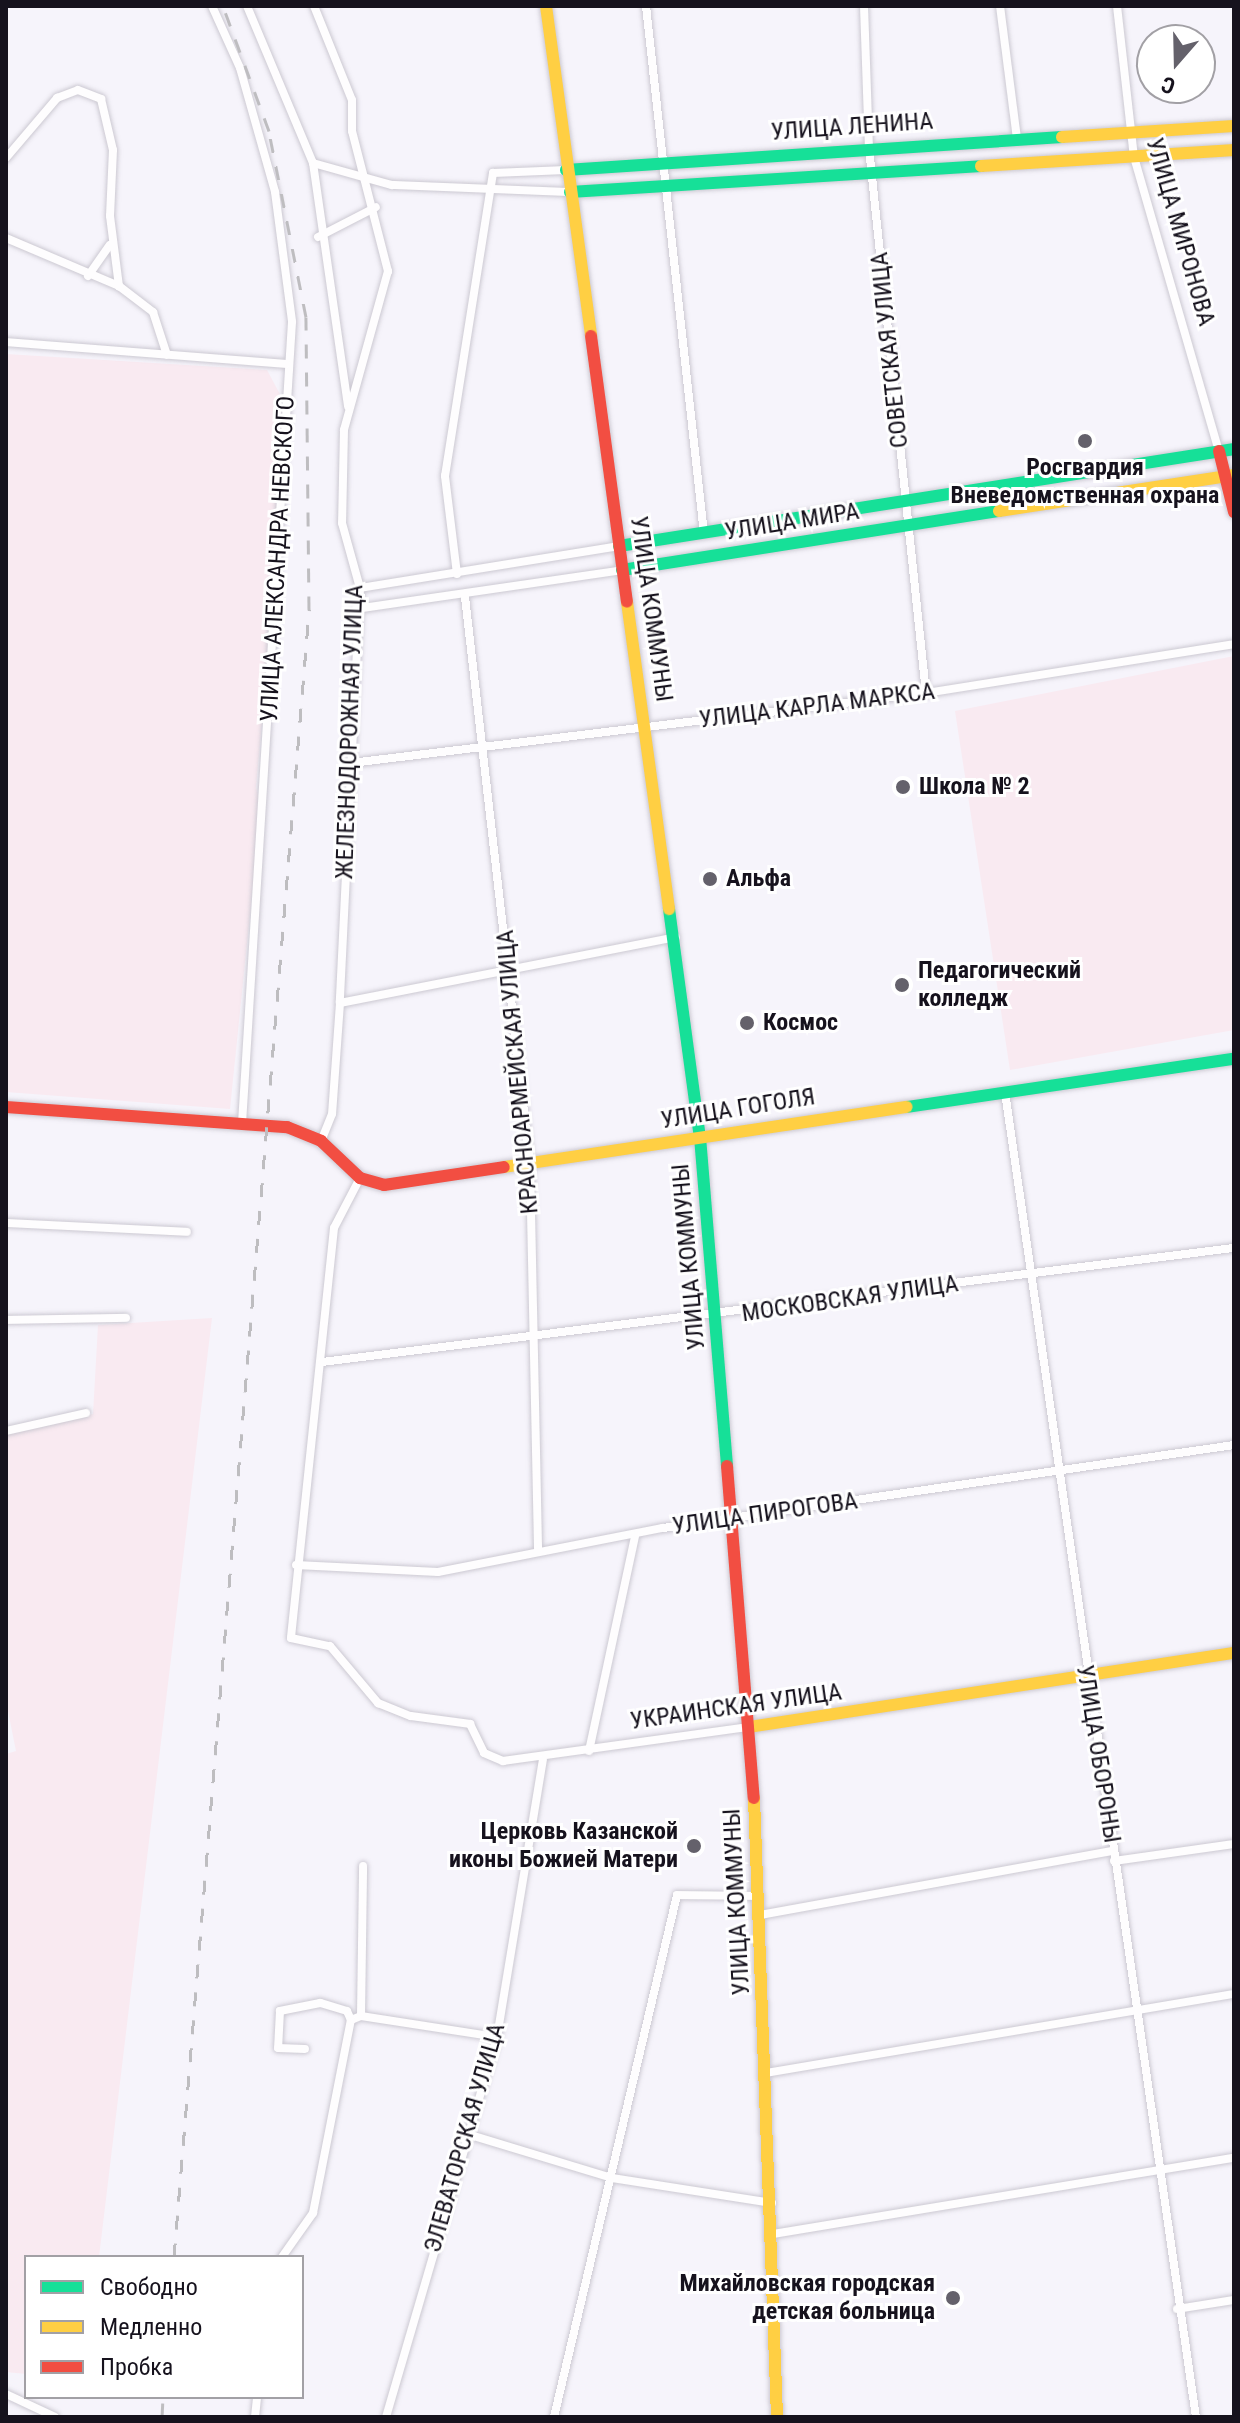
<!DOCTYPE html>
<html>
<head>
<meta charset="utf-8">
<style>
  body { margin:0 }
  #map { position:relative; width:1240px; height:2423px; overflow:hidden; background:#f6f4fb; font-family:"Roboto Condensed",sans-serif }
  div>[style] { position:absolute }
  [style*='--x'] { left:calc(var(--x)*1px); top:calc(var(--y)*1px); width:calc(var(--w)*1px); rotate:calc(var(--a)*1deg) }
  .industrial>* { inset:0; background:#f9eaf1 }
  .roads { filter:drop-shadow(0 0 2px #ccc9d2) drop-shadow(0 0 2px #ccc9d2) }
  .street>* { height:8px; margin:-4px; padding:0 4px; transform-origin:4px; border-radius:4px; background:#fefdfe }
  .fast>* { height:12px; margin:-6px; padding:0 6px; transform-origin:6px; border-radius:6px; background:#16e098 }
  .slow>* { height:12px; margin:-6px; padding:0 6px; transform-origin:6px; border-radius:6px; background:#ffcf43 }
  .jam>* { height:12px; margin:-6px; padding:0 6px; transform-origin:6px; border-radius:6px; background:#f24e42 }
  .rail>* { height:3px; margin-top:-1.5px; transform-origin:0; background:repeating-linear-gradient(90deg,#bebdc0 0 14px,transparent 0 28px) }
  .dots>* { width:22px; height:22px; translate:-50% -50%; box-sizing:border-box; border:4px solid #fff; border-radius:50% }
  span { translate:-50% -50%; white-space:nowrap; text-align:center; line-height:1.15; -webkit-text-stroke:6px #fff; paint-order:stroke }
  .street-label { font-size:24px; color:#16121d }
  .poi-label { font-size:24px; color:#16121d; font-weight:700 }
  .left { translate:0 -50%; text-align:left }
  .right { translate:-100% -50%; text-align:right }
  .frame { position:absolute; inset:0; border:8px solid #16121d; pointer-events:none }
  .legend { position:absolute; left:24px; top:2255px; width:280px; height:144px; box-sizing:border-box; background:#fff; border:2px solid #a2a0a5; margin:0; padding:10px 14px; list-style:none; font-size:24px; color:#16121d }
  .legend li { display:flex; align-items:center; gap:16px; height:40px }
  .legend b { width:40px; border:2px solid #a2a0a5 }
  .north { position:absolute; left:1136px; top:24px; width:80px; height:80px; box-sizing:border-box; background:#fff; border:2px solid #a2a0a5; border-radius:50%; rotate:200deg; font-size:22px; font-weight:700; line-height:32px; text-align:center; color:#16121d }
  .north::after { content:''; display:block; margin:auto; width:28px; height:36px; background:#64616b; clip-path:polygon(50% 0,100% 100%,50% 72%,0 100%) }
</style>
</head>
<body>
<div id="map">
  <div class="industrial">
    <i style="clip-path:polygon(6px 354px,267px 370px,282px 398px,281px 517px,256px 787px,261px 807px,230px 1109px,6px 1092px)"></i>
    <i style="clip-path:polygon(1234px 656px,1234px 1030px,1010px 1070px,955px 711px)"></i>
    <i style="clip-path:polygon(212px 1318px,99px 2257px,26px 2257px,26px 2374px,6px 2372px,6px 1754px,16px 1751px,6px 1701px,6px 1433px,93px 1414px,98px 1325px)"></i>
  </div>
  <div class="roads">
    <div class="street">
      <i style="--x:212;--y:6;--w:68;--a:65.7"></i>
      <i style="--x:240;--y:68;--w:129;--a:74.2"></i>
      <i style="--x:275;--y:192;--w:131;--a:82.5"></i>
      <i style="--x:292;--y:322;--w:803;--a:93.57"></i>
      <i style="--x:247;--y:6;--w:170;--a:67.2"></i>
      <i style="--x:313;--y:163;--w:246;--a:81.8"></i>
      <i style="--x:314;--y:6;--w:101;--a:68"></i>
      <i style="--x:352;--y:100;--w:31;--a:90"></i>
      <i style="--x:352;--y:131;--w:145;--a:75.6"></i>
      <i style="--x:388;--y:271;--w:165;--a:105.5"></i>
      <i style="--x:344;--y:430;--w:93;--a:91.2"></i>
      <i style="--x:342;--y:523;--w:67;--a:74.5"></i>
      <i style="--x:360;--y:588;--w:415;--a:92.8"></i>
      <i style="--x:340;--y:1003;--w:111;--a:94.1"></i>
      <i style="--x:332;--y:1114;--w:29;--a:112"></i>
      <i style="--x:646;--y:6;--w:531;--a:83.73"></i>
      <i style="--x:864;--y:6;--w:142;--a:88"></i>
      <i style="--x:869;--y:148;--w:548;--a:84.03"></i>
      <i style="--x:1000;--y:6;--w:134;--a:82.7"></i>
      <i style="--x:1117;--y:6;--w:152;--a:83.6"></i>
      <i style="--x:1134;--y:157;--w:306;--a:73.9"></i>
      <i style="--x:6;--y:158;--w:79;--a:-49.6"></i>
      <i style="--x:57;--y:98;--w:22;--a:-21"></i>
      <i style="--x:78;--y:90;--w:25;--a:21"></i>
      <i style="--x:101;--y:99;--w:52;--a:76.8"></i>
      <i style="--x:113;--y:150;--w:66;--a:92.6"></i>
      <i style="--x:110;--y:216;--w:71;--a:82.7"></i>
      <i style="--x:119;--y:286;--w:43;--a:37.4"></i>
      <i style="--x:153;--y:312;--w:45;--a:72"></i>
      <i style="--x:313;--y:163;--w:82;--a:15.6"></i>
      <i style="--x:392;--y:185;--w:178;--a:2.3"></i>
      <i style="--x:318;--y:237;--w:65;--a:-27.3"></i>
      <i style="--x:6;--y:238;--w:123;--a:23"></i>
      <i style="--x:88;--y:276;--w:38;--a:-55"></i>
      <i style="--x:6;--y:342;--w:281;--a:4.5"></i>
      <i style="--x:457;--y:574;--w:99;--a:-97"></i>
      <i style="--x:445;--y:476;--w:307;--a:-81"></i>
      <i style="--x:493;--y:173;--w:73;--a:-2.4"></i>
      <i style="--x:360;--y:588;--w:262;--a:-9.2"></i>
      <i style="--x:465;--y:597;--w:571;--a:83.46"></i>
      <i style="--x:530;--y:1164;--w:385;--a:88.8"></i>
      <i style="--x:356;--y:609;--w:269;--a:-8.3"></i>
      <i style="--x:351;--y:763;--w:579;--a:-6.94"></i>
      <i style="--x:926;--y:693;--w:312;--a:-9"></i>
      <i style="--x:340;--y:1003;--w:342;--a:-11.1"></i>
      <i style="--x:1005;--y:1092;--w:1339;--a:81.8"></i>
      <i style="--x:360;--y:1178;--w:56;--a:117.5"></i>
      <i style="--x:334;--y:1228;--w:412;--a:96"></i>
      <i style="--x:291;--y:1638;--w:40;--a:12"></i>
      <i style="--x:330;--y:1646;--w:75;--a:49.9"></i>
      <i style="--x:378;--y:1703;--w:35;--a:22"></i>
      <i style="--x:411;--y:1716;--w:60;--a:7.7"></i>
      <i style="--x:470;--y:1724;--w:32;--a:64"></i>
      <i style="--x:484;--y:1753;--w:21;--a:23"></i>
      <i style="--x:503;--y:1761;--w:248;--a:-7.9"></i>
      <i style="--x:6;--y:1223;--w:181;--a:2.8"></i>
      <i style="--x:6;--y:1320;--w:120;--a:-1"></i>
      <i style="--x:322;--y:1362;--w:919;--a:-7.13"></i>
      <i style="--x:6;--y:1431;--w:82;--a:-12.7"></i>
      <i style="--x:296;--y:1565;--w:142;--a:2.8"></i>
      <i style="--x:438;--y:1572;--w:229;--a:-11.1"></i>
      <i style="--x:663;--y:1528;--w:577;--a:-8.27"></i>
      <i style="--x:589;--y:1751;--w:220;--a:-77.9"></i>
      <i style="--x:1114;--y:1861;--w:121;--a:-8.1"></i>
      <i style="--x:760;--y:1915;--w:359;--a:-10.3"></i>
      <i style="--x:361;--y:2016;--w:138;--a:8.8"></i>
      <i style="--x:351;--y:2020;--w:11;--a:-22"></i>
      <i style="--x:361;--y:2016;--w:150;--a:-89.2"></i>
      <i style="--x:766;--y:2073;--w:475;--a:-9.6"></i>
      <i style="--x:464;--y:2133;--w:155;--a:16.9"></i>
      <i style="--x:612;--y:2178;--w:162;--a:8.9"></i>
      <i style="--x:773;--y:2234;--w:467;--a:-9.4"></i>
      <i style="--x:282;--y:2257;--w:54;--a:-54.8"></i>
      <i style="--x:313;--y:2213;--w:197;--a:-78.9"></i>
      <i style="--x:351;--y:2020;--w:10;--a:-114"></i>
      <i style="--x:347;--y:2011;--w:28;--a:-163"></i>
      <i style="--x:320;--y:2003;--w:41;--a:168.7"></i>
      <i style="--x:280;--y:2011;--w:37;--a:93"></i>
      <i style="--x:278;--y:2048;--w:27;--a:2"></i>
      <i style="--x:1177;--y:2309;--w:58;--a:-9"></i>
      <i style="--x:6;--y:2394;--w:54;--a:25.1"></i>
      <i style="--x:255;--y:2417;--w:20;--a:-84"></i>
      <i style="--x:386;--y:2417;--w:396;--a:-73.7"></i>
      <i style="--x:497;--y:2037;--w:281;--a:-80.6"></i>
      <i style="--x:554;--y:2417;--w:536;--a:-76.74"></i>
      <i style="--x:677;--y:1895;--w:82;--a:0.7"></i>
    </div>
    <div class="fast">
      <i style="--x:566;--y:170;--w:497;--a:-3.8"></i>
      <i style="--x:570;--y:192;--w:412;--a:-3.6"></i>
      <i style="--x:619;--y:546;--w:623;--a:-8.96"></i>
      <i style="--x:622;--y:570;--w:382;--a:-8.9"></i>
      <i style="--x:669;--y:909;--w:230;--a:82.3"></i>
      <i style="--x:700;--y:1137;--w:330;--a:85.3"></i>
      <i style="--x:907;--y:1107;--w:331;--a:-8.4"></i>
    </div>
    <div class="slow">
      <i style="--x:546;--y:6;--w:333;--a:82.2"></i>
      <i style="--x:1062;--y:137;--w:172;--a:-3.7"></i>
      <i style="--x:981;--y:166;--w:254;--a:-3.6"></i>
      <i style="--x:999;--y:511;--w:238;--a:-8.7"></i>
      <i style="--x:627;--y:602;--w:310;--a:82.2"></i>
      <i style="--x:504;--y:1167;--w:407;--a:-8.5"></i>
      <i style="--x:749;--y:1727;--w:491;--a:-8.7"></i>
      <i style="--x:754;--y:1798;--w:619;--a:87.87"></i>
    </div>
    <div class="jam">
      <i style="--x:591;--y:336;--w:268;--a:82.3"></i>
      <i style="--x:1219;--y:451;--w:63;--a:76.2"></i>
      <i style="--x:6;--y:1107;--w:282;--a:4.1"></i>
      <i style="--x:287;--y:1127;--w:37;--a:22"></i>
      <i style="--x:321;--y:1141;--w:54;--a:43.5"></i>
      <i style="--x:360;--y:1178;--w:25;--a:16"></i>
      <i style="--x:384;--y:1185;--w:121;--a:-8.5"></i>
      <i style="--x:727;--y:1466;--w:333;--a:85.4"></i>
    </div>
  </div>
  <div class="rail">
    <i style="--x:174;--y:2257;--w:1653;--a:-85.31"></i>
    <i style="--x:309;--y:610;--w:293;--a:-90.6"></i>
    <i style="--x:306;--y:317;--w:190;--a:-101.3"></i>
    <i style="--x:269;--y:131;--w:133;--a:-110.2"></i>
    <i style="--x:162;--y:2417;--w:20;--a:-87"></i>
  </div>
  <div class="dots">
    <i style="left:1085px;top:441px;background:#64616b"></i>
    <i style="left:903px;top:787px;background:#64616b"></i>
    <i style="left:710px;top:879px;background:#64616b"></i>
    <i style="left:902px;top:985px;background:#64616b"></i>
    <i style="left:747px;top:1023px;background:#64616b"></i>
    <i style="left:694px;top:1846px;background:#64616b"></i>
    <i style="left:953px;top:2298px;background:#64616b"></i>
  </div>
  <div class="street-label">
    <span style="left:852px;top:127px;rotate:-4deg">УЛИЦА ЛЕНИНА</span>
    <span style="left:1180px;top:232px;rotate:74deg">УЛИЦА МИРОНОВА</span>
    <span style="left:890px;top:350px;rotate:-96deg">СОВЕТСКАЯ УЛИЦА</span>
    <span style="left:792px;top:522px;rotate:-9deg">УЛИЦА МИРА</span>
    <span style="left:278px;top:559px;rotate:-87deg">УЛИЦА АЛЕКСАНДРА НЕВСКОГО</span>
    <span style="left:651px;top:609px;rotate:82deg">УЛИЦА КОММУНЫ</span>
    <span style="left:817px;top:706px;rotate:-7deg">УЛИЦА КАРЛА МАРКСА</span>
    <span style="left:350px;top:732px;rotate:-88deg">ЖЕЛЕЗНОДОРОЖНАЯ УЛИЦА</span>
    <span style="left:518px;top:1072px;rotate:-95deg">КРАСНОАРМЕЙСКАЯ УЛИЦА</span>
    <span style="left:738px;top:1109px;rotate:-9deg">УЛИЦА ГОГОЛЯ</span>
    <span style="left:689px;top:1257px;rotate:-95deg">УЛИЦА КОММУНЫ</span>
    <span style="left:850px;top:1299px;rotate:-8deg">МОСКОВСКАЯ УЛИЦА</span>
    <span style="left:765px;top:1514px;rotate:-8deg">УЛИЦА ПИРОГОВА</span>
    <span style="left:736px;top:1707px;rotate:-8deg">УКРАИНСКАЯ УЛИЦА</span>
    <span style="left:1098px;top:1754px;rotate:81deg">УЛИЦА ОБОРОНЫ</span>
    <span style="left:737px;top:1902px;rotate:-93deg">УЛИЦА КОММУНЫ</span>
    <span style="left:465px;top:2138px;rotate:-74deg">ЭЛЕВАТОРСКАЯ УЛИЦА</span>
  </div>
  <div class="poi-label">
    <span style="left:1085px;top:482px">Росгвардия<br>Вневедомственная охрана</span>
    <span class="left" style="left:919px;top:787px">Школа № 2</span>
    <span class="left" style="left:726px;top:879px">Альфа</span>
    <span class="left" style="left:918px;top:985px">Педагогический<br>колледж</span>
    <span class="left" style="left:763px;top:1023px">Космос</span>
    <span class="right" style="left:678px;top:1846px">Церковь Казанской<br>иконы Божией Матери</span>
    <span class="right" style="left:935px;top:2298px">Михайловская городская<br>детская больница</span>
  </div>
  <div class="frame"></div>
  <ul class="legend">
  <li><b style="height:10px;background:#16e098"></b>Свободно</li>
  <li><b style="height:10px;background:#ffcf43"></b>Медленно</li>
  <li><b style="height:10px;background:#f24e42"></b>Пробка</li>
  </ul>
  <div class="north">С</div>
</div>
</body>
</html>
